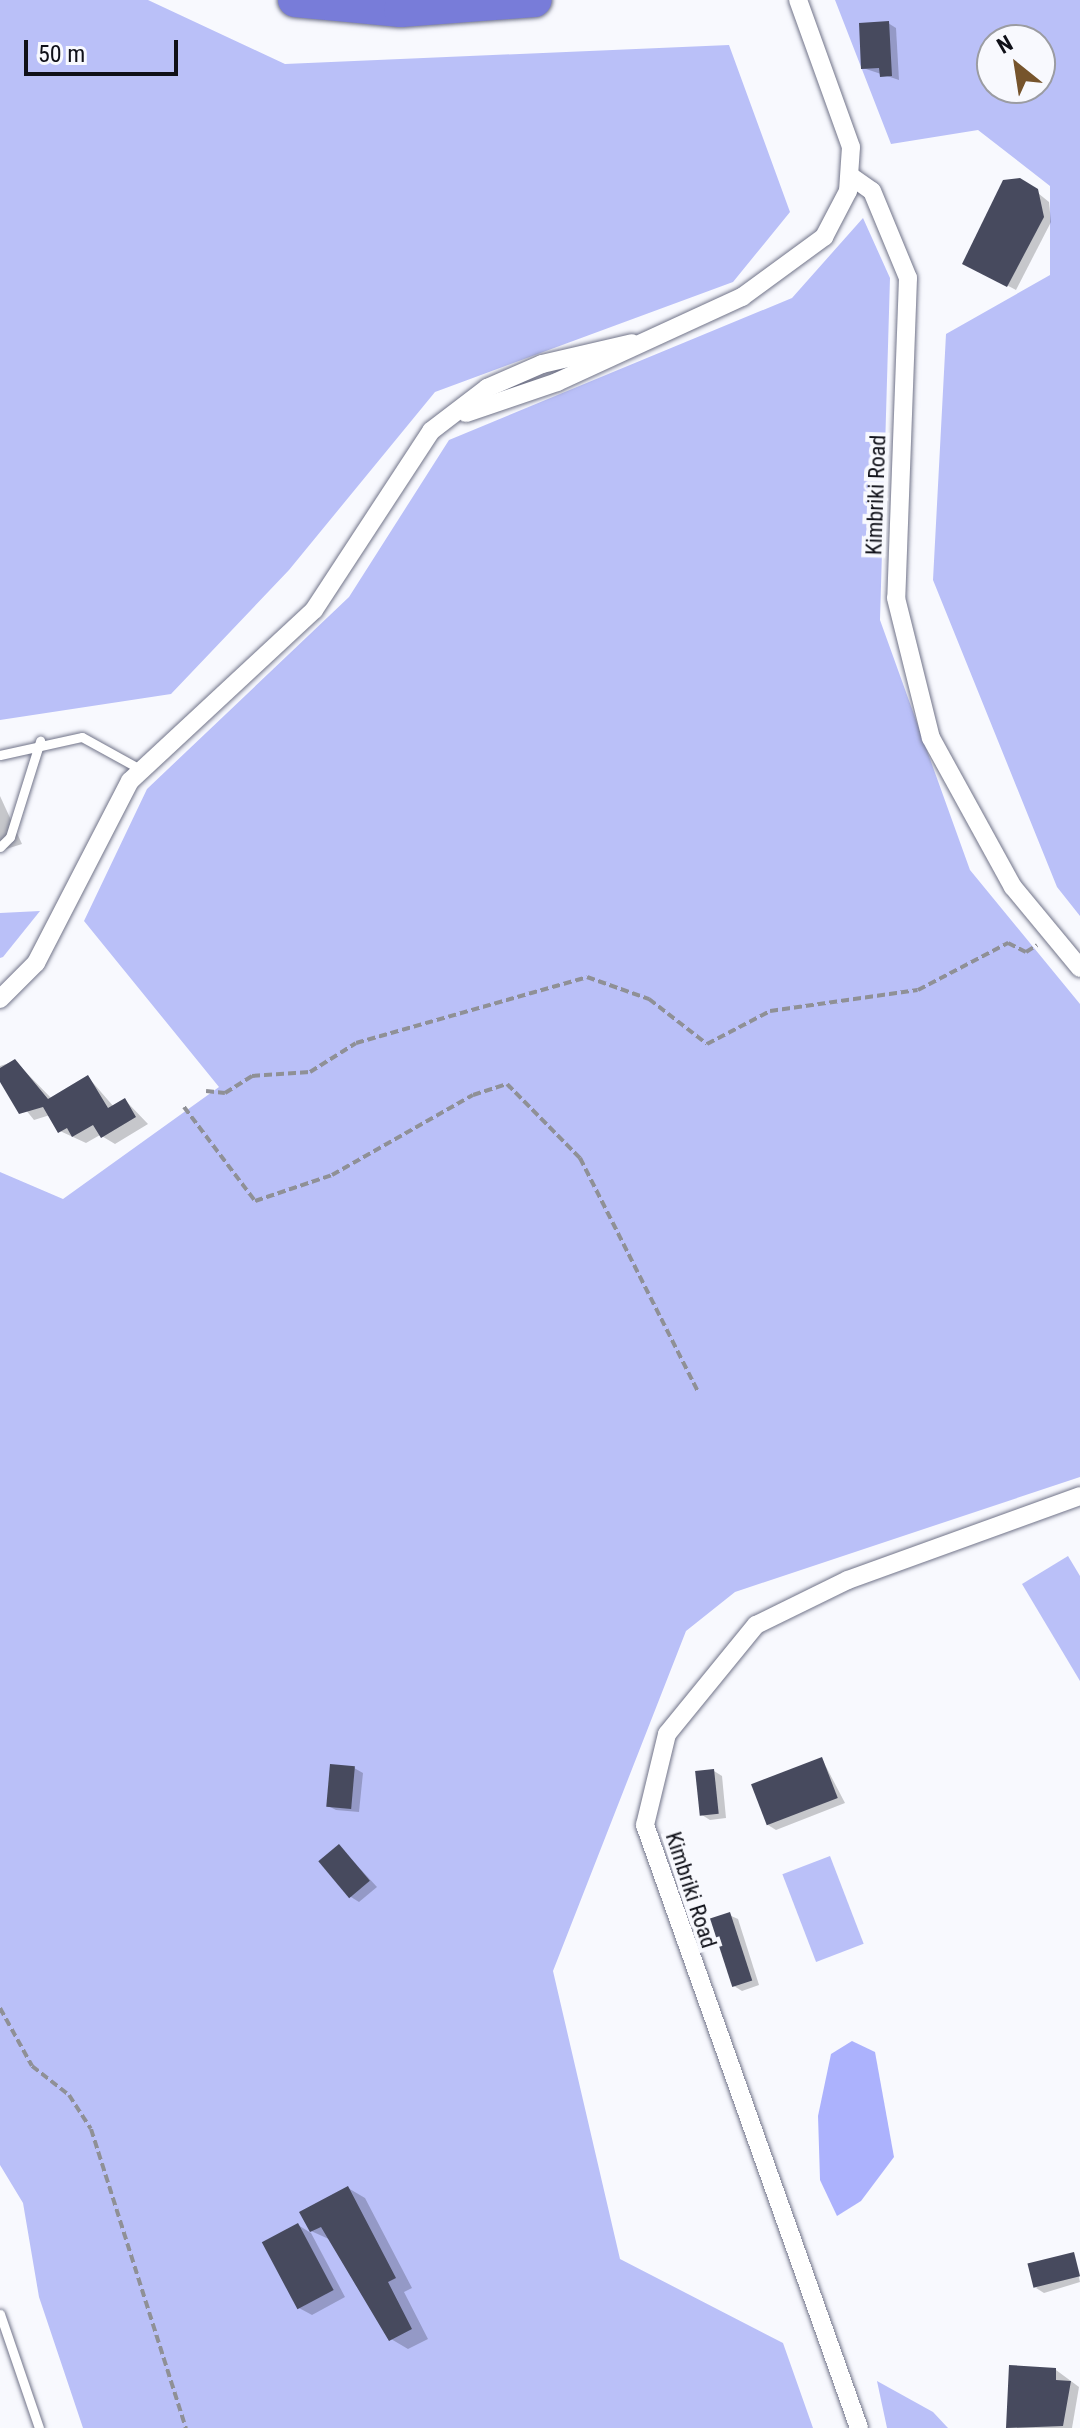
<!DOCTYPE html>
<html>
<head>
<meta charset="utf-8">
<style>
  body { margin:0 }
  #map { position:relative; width:1080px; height:2428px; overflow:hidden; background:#f8f9fe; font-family:"Roboto Condensed",sans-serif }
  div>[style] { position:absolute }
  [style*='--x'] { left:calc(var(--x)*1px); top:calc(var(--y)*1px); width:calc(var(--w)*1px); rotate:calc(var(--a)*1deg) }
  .green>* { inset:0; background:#bac0f8; transform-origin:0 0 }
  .water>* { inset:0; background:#acb2fd }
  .shadow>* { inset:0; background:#0003 }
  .building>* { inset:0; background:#474a5e; transform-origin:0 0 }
  .path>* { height:4px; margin-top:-2px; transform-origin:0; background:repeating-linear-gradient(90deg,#8f9096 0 8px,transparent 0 12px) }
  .roads { filter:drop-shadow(0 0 2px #717489) drop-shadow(0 0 2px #717489) }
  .lane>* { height:9px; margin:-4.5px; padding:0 4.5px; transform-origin:4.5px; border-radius:4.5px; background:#fff }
  .street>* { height:18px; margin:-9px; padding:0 9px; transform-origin:9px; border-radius:9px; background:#fff }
  .highway>* { height:34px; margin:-17px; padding:0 17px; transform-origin:17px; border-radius:17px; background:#787cd9 }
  span { translate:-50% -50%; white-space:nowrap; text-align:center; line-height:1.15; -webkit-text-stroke:8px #f8f9fe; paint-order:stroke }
  .street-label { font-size:22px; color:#0f1018 }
  .north { position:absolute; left:976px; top:24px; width:80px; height:80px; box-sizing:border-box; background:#f8f9fe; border:2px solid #9b9ca2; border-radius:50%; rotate:330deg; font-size:22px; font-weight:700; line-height:32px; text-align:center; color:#0f1018 }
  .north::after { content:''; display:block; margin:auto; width:28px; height:36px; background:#76542c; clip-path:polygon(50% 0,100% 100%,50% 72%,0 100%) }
  .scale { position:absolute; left:24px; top:40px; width:154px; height:36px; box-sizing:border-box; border:4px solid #0f1018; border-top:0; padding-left:10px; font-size:24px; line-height:28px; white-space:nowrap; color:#0f1018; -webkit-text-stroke:6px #f8f9fe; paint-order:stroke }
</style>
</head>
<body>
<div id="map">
  <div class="green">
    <i style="clip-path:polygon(0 0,148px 0,285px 64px,729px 45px,790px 212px,733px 282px,435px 392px,289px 570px,171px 694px,0 720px)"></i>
    <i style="clip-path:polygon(evenodd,835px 0,1080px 0,1080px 916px,1057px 887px,933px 580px,946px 334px,1050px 275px,1050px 186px,978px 130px,891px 144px,835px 0,992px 40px,1040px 40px,1040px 88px,992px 88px,992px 40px)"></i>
    <i style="clip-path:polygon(863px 218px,890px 278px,880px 620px,970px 870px,1080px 1004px,1080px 1477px,735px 1592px,686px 1631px,553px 1971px,620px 2259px,783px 2343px,813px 2428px,83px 2428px,39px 2297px,23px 2203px,0 2165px,0 1172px,63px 1199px,219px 1087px,84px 921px,147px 789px,349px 597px,449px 440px,792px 298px)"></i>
    <i style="clip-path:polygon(40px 911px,3px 957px,0 958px,0 913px)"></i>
    <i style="clip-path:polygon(1068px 1556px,1080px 1576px,1080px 1681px,1022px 1584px)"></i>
    <i style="left:830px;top:1856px;width:94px;height:51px;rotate:69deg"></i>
    <i style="clip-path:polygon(877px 2381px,933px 2412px,948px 2428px,887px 2428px)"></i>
  </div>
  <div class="water">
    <i style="clip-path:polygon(852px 2041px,875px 2052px,894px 2157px,861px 2201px,837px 2216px,820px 2180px,818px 2116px,831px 2054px)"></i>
  </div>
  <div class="shadow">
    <i style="clip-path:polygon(888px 23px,896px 28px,899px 80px,863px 68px)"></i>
    <i style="clip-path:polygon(1028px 185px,1049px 202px,1051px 222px,1016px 290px,965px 263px)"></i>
    <i style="clip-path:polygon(0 796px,22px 844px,0 851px)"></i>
    <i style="clip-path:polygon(15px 1061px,52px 1099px,88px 1077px,114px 1107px,125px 1100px,148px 1124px,115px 1144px,100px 1135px,86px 1143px,60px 1131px,50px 1115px,34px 1120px,0 1078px,0 1066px)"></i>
    <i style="clip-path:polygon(822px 1759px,845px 1803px,776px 1830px,768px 1825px)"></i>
    <i style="clip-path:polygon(354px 1768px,363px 1773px,359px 1812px,336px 1810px,328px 1806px)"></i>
    <i style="clip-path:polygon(714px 1771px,722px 1776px,726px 1818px,710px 1820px,702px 1815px)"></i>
    <i style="clip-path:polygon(339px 1846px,377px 1887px,359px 1902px,351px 1897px)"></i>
    <i style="clip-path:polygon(729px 1915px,738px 1919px,759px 1985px,742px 1991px,734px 1986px)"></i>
    <i style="clip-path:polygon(348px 2188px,365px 2198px,412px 2288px,404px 2292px,428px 2339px,408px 2349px,391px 2339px,331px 2240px,311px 2231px)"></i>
    <i style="clip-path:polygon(298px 2225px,311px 2233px,345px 2297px,312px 2315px,299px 2308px)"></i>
    <i style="clip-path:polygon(1074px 2255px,1080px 2282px,1044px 2293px,1036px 2288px)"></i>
    <i style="clip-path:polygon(1011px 2368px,1056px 2370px,1079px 2387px,1072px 2428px,1008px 2428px)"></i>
  </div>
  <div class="building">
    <i style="clip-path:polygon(889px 21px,892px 76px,880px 77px,879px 68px,861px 69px,859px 23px)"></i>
    <i style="clip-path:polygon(1020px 178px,1038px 189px,1044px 217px,1007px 287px,962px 264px,1003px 180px)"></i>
    <i style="clip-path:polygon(15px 1059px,48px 1099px,88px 1075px,108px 1108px,125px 1098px,136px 1117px,101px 1138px,93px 1125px,72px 1137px,67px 1128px,58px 1133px,43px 1107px,19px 1114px,0 1082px,0 1068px)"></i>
    <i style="left:822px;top:1757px;width:44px;height:76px;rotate:69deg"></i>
    <i style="left:330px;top:1764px;width:25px;height:43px;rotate:5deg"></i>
    <i style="left:714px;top:1769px;width:45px;height:19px;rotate:84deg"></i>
    <i style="left:339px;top:1844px;width:48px;height:27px;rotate:50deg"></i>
    <i style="left:730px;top:1912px;width:72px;height:21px;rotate:72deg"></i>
    <i style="clip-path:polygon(348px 2186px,396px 2278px,388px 2282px,412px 2329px,389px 2341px,321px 2227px,310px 2232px,299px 2212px)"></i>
    <i style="left:298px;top:2223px;width:76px;height:41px;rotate:62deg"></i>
    <i style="left:1074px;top:2252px;width:25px;height:48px;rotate:76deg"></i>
    <i style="clip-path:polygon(1009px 2365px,1056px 2368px,1056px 2380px,1071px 2381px,1063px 2426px,1006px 2428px)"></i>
  </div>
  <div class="path">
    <i style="--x:206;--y:1091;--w:19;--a:6"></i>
    <i style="--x:225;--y:1093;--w:32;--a:-32"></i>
    <i style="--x:252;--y:1076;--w:58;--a:-3.9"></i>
    <i style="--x:310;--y:1072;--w:54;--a:-32.2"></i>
    <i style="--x:356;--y:1043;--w:240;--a:-15.9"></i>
    <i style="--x:587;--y:977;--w:66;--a:19.5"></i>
    <i style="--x:649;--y:999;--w:73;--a:37.8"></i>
    <i style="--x:707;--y:1044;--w:71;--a:-27.6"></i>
    <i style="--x:770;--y:1011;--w:149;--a:-8.1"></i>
    <i style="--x:918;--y:990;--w:102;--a:-27.6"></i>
    <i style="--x:1008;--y:943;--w:20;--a:27"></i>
    <i style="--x:1026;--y:952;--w:13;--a:-32"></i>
    <i style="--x:184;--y:1107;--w:118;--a:52.9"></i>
    <i style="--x:255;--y:1201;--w:81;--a:-18.7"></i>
    <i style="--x:332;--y:1175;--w:162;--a:-29.6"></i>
    <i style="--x:473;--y:1095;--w:36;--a:-18"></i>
    <i style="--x:507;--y:1084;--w:104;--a:45.4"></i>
    <i style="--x:580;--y:1158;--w:262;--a:63.2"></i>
    <i style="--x:0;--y:2008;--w:66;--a:61.1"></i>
    <i style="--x:32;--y:2066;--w:47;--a:38.1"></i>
    <i style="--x:69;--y:2095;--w:40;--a:57.1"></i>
    <i style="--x:91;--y:2129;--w:314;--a:72.4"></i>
  </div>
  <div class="roads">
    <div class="lane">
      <i style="--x:0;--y:755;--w:84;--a:-12.4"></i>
      <i style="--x:82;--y:737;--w:66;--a:28.9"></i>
      <i style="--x:0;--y:847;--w:14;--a:-45"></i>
      <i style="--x:10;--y:837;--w:101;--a:-72.6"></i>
      <i style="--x:0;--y:2314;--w:120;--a:71.1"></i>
    </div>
    <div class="street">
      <i style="--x:852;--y:177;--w:24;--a:35"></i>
      <i style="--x:872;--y:191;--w:94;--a:67.5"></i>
      <i style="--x:908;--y:278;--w:320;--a:92.1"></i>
      <i style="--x:896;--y:598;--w:144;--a:76"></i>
      <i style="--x:931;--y:738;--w:170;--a:61.2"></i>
      <i style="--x:1013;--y:887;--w:105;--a:50.4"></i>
      <i style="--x:466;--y:413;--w:96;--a:-18.8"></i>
      <i style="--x:557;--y:382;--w:204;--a:-24.7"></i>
      <i style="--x:742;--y:297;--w:102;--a:-36.2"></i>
      <i style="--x:824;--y:237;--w:52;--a:-62.4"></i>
      <i style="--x:848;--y:191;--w:44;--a:-86.1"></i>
      <i style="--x:851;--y:147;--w:156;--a:-109.8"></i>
      <i style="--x:0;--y:999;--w:51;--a:-45"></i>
      <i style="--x:36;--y:963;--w:205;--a:-62.7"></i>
      <i style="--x:130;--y:781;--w:251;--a:-42.9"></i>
      <i style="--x:314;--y:610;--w:214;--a:-56.8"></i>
      <i style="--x:431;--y:431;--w:71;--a:-37.5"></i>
      <i style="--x:487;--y:388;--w:60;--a:-23.6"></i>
      <i style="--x:542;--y:364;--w:92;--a:-13.1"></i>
      <i style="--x:859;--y:2428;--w:640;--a:-109.54"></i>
      <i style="--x:645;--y:1825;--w:94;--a:-76.4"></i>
      <i style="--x:667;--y:1734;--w:141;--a:-50.8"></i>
      <i style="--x:756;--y:1625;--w:102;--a:-26.1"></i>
      <i style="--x:848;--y:1580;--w:247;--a:-19.9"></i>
    </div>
    <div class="highway">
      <i style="--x:295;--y:0;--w:106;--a:5.4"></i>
      <i style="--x:401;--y:10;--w:134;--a:-4.3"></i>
    </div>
  </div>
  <div class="street-label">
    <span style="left:876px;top:495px;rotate:-88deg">Kimbriki Road</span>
    <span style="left:691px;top:1890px;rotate:72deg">Kimbriki Road</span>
  </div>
  <div class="north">N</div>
  <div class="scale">50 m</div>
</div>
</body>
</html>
